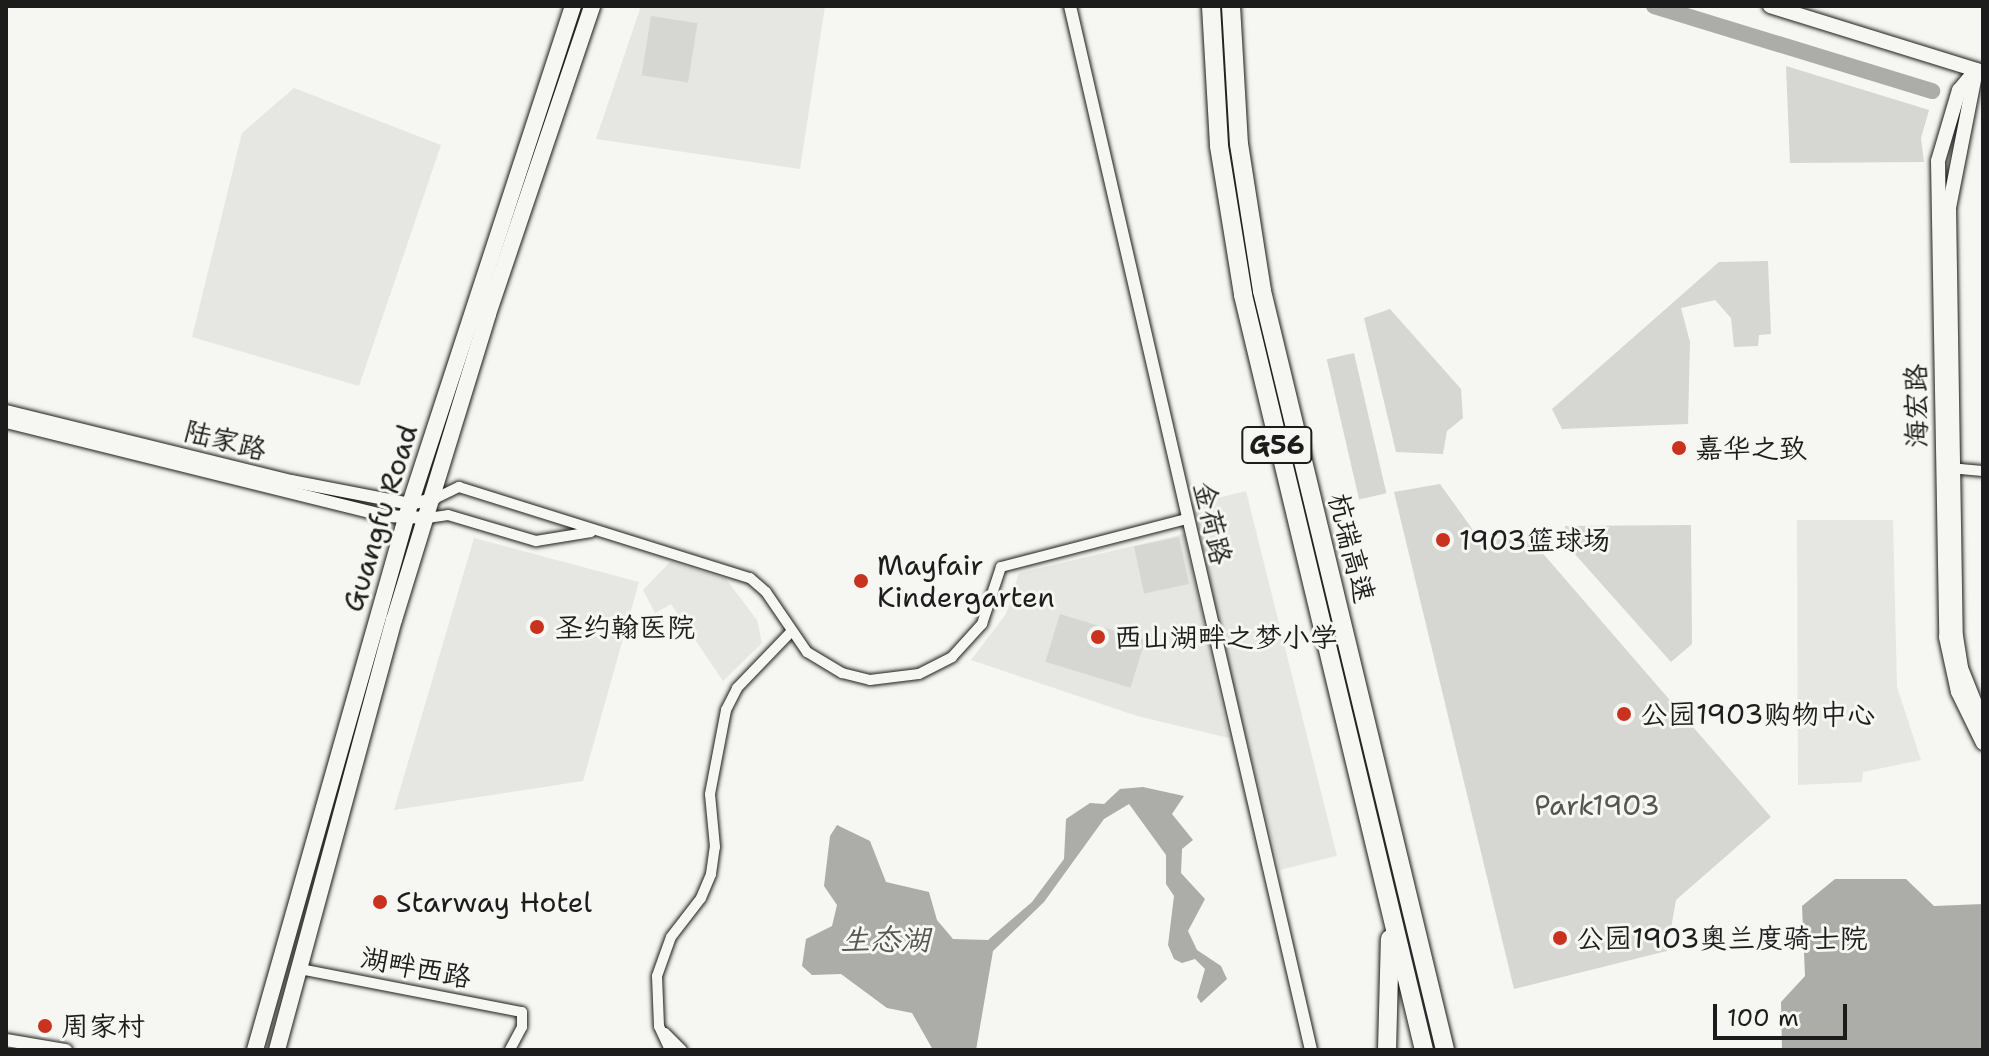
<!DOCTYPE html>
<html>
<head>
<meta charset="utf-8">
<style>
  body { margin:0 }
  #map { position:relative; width:1989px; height:1056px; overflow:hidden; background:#f6f6f2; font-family:"Shantell Sans","LXGW WenKai TC",sans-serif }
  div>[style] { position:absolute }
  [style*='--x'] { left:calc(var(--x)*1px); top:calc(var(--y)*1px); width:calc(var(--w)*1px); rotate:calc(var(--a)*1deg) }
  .built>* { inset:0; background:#e6e6e2; transform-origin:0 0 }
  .green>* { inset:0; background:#d6d6d2; transform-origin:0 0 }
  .water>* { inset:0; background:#acaca9 }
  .river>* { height:16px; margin:-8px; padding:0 8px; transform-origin:8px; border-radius:8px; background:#acaca9 }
  .roads { filter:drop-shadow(0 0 2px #1c1c1c) drop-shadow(0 0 2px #1c1c1c) }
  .minor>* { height:10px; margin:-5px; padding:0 5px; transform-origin:5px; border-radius:5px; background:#f6f6f2 }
  .tertiary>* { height:12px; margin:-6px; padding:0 6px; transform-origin:6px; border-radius:6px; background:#f6f6f2 }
  .secondary>* { height:14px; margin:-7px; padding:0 7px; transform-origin:7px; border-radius:7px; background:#f6f6f2 }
  .primary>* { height:16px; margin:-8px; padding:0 8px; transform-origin:8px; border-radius:8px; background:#f6f6f2 }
  .motorway>* { height:18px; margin:-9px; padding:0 9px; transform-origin:9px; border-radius:9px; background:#f6f6f2 }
  .dots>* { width:22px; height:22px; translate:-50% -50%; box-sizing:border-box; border:4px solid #f6f6f2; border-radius:50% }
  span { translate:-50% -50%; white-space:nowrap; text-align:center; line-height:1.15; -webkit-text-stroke:6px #f6f6f2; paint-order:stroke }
  .shield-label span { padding:2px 6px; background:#f6f6f2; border:2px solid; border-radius:6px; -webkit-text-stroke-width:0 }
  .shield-label { font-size:26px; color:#1c1c1c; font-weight:700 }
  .street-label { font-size:28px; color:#1c1c1c }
  .poi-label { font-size:28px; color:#1c1c1c }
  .left { translate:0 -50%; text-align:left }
  .park-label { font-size:28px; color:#545453 }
  .water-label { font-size:30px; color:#565654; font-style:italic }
  .frame { position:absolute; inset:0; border:8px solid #1c1c1c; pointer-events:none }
  .scale { position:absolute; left:1713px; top:1004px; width:134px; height:36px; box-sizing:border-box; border:4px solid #1c1c1c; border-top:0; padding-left:10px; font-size:24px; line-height:28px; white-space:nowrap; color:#1c1c1c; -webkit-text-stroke:6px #f6f6f2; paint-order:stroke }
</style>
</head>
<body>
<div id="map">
  <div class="built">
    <i style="clip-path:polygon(641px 6px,825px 6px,800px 169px,596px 139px)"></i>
    <i style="clip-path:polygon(294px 88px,441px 145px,359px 386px,192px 337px,242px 133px)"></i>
    <i style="left:1246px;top:491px;width:376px;height:59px;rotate:76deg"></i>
    <i style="clip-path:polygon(1797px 520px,1893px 520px,1897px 687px,1921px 760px,1863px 772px,1862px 782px,1798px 785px)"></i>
    <i style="clip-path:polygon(1184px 534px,1229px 738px,1137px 716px,971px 660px,1006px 614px,1019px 573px)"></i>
    <i style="clip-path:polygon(474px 538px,639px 582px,583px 781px,394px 810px)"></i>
    <i style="clip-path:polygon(670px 562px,726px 579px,757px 620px,762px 643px,723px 681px,671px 604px,655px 613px,643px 590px)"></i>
  </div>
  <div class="green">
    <i style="left:651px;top:16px;width:47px;height:60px;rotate:9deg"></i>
    <i style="clip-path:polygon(1786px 66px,1929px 110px,1921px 138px,1924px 162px,1790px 163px)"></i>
    <i style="clip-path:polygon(1768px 261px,1771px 334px,1759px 335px,1758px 346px,1734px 347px,1731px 318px,1715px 300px,1681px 308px,1690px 342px,1688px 424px,1562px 429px,1552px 409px,1719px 262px)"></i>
    <i style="clip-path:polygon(1390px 309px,1461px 389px,1463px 418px,1447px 431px,1443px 454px,1396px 452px,1364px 318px)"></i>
    <i style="left:1354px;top:353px;width:144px;height:28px;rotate:77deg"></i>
    <i style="clip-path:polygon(1440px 484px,1478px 537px,1533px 542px,1771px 817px,1676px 900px,1667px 951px,1514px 989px,1394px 492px)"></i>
    <i style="clip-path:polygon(1691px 525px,1692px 644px,1671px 662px,1565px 543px,1565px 526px)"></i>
    <i style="left:1179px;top:537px;width:48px;height:46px;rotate:78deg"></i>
    <i style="left:1060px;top:614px;width:89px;height:50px;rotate:17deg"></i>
  </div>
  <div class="water">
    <i style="clip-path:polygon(1143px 787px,1184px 796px,1172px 814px,1193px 840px,1182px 849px,1181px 873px,1205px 899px,1188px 931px,1197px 950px,1221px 966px,1227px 979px,1201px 1003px,1197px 997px,1205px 969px,1195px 959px,1182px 963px,1174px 959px,1168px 945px,1174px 896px,1166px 884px,1166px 855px,1129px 804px,1104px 819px,1044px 902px,993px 951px,976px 1050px,933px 1050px,912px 1013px,887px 1008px,841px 974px,812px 975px,802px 966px,806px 939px,832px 926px,837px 905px,824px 886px,830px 836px,837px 825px,870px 841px,886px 882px,929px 892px,937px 920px,953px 939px,988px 940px,1032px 902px,1064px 859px,1066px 819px,1090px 803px,1104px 804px,1120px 789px)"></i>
    <i style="clip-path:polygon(1835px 879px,1906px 879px,1934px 906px,1983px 904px,1983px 1050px,1782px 1050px,1781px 1002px,1805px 976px,1802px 906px)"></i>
  </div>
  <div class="river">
    <i style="--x:1654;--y:6;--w:291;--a:17"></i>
  </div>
  <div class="roads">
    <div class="minor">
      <i style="--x:1949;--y:468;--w:34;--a:5"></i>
      <i style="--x:434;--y:499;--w:28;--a:-26"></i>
      <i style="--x:459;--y:487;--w:305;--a:17.4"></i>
      <i style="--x:750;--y:578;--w:21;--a:41"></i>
      <i style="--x:766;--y:592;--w:73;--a:55.7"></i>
      <i style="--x:807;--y:652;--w:41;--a:31"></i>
      <i style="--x:842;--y:673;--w:29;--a:14"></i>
      <i style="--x:870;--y:680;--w:49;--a:-7"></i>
      <i style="--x:919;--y:674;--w:37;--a:-27"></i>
      <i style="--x:952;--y:657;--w:45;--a:-47.7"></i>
      <i style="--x:982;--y:624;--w:60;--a:-71.6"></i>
      <i style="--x:1001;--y:567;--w:192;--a:-14.5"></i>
      <i style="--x:427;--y:518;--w:21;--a:-8"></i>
      <i style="--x:448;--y:515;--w:92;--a:16.5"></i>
      <i style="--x:536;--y:541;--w:56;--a:-9.3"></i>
      <i style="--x:300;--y:969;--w:226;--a:11"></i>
      <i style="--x:522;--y:1012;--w:15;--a:90"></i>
      <i style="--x:522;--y:1027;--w:26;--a:118"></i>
      <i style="--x:665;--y:1033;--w:24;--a:45"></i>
      <i style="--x:670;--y:1050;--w:26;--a:-115"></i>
      <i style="--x:659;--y:1026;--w:50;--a:-92.3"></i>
      <i style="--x:657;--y:976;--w:41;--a:-70.3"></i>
      <i style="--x:671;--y:937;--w:49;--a:-52.4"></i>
      <i style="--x:701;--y:898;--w:26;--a:-67"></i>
      <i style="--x:711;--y:874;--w:27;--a:-82"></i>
      <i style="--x:715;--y:847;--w:53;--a:-95.4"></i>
      <i style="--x:710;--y:794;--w:86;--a:-79.2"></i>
      <i style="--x:726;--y:710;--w:25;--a:-63"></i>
      <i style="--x:737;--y:688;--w:76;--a:-46.1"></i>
    </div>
    <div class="tertiary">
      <i style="--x:1070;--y:6;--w:1071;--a:77"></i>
      <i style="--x:6;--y:411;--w:293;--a:13.8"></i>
      <i style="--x:291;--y:481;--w:121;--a:10.9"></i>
      <i style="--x:410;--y:504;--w:25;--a:-12"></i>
      <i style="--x:6;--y:422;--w:392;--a:13.9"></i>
      <i style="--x:387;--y:516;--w:40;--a:2.9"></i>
      <i style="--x:6;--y:1040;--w:61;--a:9.5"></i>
    </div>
    <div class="secondary">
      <i style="--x:1770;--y:6;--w:223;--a:17.2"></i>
      <i style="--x:1976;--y:70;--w:26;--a:130"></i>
      <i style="--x:1959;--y:90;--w:74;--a:106.5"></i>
      <i style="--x:1938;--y:161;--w:476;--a:89"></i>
      <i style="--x:1946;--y:637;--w:56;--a:77.7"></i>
      <i style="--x:1958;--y:692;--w:57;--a:63.9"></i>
      <i style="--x:1976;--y:70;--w:140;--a:101.1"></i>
      <i style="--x:1949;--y:207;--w:429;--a:89.1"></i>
      <i style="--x:1956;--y:636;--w:32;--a:81"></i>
      <i style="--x:1961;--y:668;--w:59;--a:68.2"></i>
    </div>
    <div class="primary">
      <i style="--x:255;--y:1050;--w:568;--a:-74.15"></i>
      <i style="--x:410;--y:504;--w:524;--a:-71.88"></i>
      <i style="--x:277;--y:1050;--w:446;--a:-74.8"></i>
      <i style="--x:394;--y:620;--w:320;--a:-72.9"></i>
      <i style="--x:488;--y:314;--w:325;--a:-71.3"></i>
    </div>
    <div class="motorway">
      <i style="--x:1211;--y:6;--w:140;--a:86.7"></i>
      <i style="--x:1219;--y:146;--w:151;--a:80.8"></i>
      <i style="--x:1243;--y:295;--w:776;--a:76.52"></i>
      <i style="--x:1231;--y:6;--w:138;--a:86.7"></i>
      <i style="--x:1239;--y:144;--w:149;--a:81.1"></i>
      <i style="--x:1262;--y:291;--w:781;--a:76.44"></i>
      <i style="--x:1387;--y:1050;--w:111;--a:-88.5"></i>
    </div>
  </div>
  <div class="dots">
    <i style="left:1679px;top:448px;background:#c8321e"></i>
    <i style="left:1443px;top:540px;background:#c8321e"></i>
    <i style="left:861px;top:581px;background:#c8321e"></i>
    <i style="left:537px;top:627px;background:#c8321e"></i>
    <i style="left:1098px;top:637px;background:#c8321e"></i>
    <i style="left:1624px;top:714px;background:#c8321e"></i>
    <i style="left:380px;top:902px;background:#c8321e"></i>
    <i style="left:1560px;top:938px;background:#c8321e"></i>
    <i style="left:45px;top:1026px;background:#c8321e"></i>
  </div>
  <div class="shield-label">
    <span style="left:1277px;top:445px">G56</span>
  </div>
  <div class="street-label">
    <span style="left:1916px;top:406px;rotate:-91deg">海宏路</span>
    <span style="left:225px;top:440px;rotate:14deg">陆家路</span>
    <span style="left:380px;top:518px;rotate:-73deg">Guangfu Road</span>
    <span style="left:1213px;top:523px;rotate:77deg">金荷路</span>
    <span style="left:1352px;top:548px;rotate:76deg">杭瑞高速</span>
    <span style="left:416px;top:967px;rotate:11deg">湖畔西路</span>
  </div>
  <div class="poi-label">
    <span class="left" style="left:1695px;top:448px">嘉华之致</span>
    <span class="left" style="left:1459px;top:540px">1903篮球场</span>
    <span class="left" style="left:877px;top:581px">Mayfair<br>Kindergarten</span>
    <span class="left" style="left:555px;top:627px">圣约翰医院</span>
    <span class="left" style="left:1114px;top:637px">西山湖畔之梦小学</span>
    <span class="left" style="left:1640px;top:714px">公园1903购物中心</span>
    <span class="left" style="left:396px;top:902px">Starway Hotel</span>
    <span class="left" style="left:1576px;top:938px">公园1903奥兰度骑士院</span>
    <span class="left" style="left:61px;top:1026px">周家村</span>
  </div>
  <div class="park-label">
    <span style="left:1597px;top:805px">Park1903</span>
  </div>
  <div class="water-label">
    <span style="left:885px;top:940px">生态湖</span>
  </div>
  <div class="frame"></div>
  <div class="scale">100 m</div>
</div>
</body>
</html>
